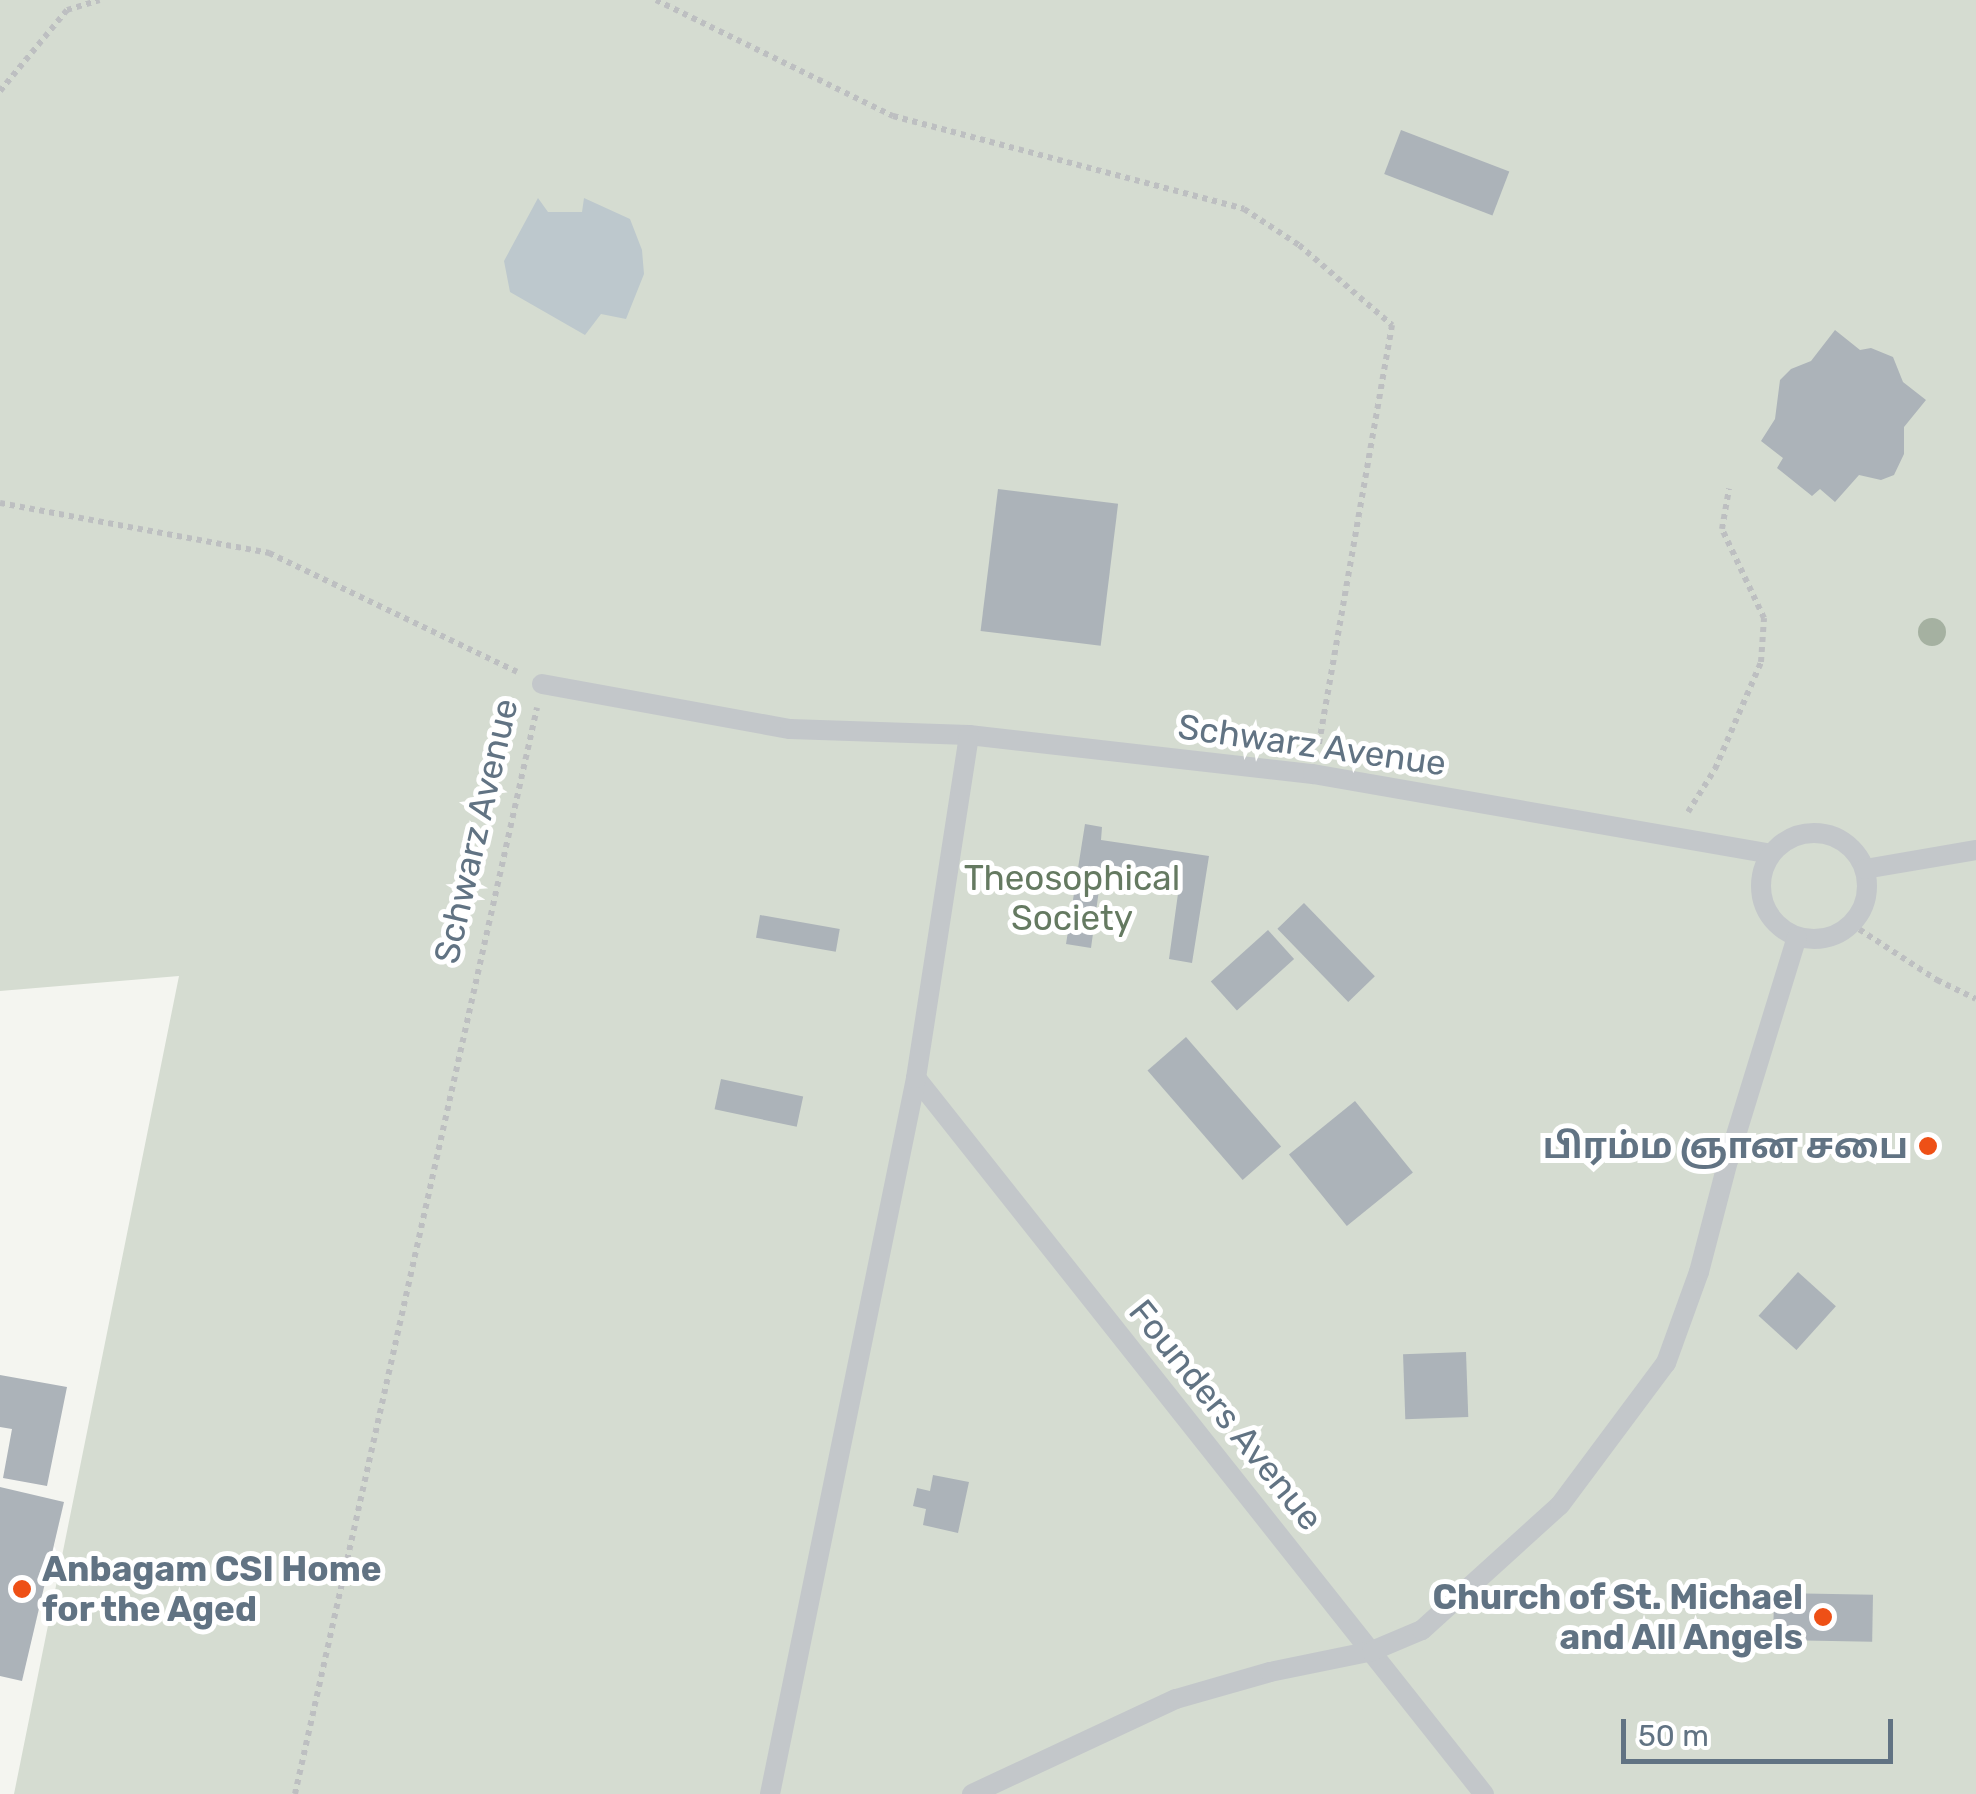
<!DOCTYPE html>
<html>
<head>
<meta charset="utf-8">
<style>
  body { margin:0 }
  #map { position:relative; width:1976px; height:1794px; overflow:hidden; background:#f4f5f0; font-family:Rubik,"Noto Sans Tamil",sans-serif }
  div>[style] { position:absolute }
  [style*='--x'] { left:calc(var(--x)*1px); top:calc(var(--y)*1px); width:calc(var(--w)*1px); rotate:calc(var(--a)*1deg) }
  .green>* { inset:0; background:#d5dcd1 }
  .water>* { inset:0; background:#bdc8cd }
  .building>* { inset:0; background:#acb3b9; transform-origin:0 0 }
  .path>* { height:6px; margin-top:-3px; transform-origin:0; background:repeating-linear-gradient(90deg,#bdbfc1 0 5px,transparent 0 10px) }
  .lane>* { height:20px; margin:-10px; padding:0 10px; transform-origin:10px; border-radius:10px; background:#c3c7ca }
  .lane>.ring { margin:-10px; padding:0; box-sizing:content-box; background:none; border:20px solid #c3c7ca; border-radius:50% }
  .trees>* { width:28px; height:28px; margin:-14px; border-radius:50%; background:#a5b1a1 }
  .dots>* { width:28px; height:28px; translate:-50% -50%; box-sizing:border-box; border:5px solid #fff; border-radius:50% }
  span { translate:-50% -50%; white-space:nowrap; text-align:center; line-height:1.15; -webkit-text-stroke:10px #fff; paint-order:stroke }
  .street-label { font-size:35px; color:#617383 }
  .park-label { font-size:35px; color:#657a61 }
  .poi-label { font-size:35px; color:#617383; font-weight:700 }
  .right { translate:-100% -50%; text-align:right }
  .left { translate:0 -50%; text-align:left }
  .scale { position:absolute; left:1621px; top:1719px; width:272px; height:45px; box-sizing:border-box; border:5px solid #617383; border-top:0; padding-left:12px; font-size:30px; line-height:35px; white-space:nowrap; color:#617383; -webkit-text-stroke:8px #fff; paint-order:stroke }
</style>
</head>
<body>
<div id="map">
  <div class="green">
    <i style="clip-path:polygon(0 0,1976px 0,1976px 1794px,14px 1794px,179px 976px,0 991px)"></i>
  </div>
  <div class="water">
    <i style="clip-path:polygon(538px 198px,548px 212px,582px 212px,584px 198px,630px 219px,642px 250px,644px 274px,626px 319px,601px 314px,585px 335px,510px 292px,504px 261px)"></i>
  </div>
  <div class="building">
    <i style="left:1401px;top:130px;width:116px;height:47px;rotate:21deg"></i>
    <i style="clip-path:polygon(1835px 330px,1860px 350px,1871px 348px,1893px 357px,1903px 382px,1926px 400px,1904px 427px,1904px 454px,1894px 475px,1881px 480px,1859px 475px,1835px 502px,1820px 489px,1812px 496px,1777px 468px,1783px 458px,1761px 441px,1775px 419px,1780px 380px,1791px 369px,1811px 361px)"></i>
    <i style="left:998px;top:489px;width:121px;height:143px;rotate:7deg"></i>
    <i style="clip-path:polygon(1085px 824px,1102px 827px,1101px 840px,1209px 856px,1192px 963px,1169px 959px,1180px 879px,1102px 868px,1091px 948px,1066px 944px)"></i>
    <i style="left:1304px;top:903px;width:102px;height:37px;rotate:46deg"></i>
    <i style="left:760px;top:915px;width:81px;height:23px;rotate:10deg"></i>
    <i style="left:1268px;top:930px;width:39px;height:77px;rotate:48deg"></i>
    <i style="left:1186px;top:1037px;width:145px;height:51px;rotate:49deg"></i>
    <i style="left:721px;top:1079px;width:84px;height:31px;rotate:12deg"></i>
    <i style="left:1355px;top:1101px;width:92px;height:85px;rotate:51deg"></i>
    <i style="left:1798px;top:1272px;width:51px;height:59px;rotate:42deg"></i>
    <i style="left:1466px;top:1352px;width:65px;height:63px;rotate:88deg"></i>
    <i style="clip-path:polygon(0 1375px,67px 1387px,47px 1486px,3px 1478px,12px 1429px,0 1427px)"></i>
    <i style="clip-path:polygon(933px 1475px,969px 1482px,958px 1533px,923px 1525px,926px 1509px,913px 1506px,917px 1488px,930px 1491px)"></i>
    <i style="clip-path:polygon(0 1487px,64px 1502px,22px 1681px,0 1676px)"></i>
    <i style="left:1774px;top:1593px;width:99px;height:47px;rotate:1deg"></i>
  </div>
  <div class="path">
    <i style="--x:656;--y:0;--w:264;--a:26.1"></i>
    <i style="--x:893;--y:116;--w:363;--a:14.8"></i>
    <i style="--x:1244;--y:209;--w:66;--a:33.2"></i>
    <i style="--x:1299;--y:245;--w:123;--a:40.7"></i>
    <i style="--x:1392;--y:325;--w:428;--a:99.9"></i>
    <i style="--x:0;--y:91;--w:105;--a:-50.4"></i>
    <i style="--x:67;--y:10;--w:34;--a:-17"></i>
    <i style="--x:0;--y:503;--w:274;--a:10.5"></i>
    <i style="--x:269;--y:553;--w:275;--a:25.6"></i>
    <i style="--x:1688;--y:812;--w:51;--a:-57.9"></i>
    <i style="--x:1715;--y:769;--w:116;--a:-66.7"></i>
    <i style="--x:1761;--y:662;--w:44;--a:-86.1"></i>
    <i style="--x:1764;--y:618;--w:98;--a:-115.3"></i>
    <i style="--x:1722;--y:529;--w:41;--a:-80.1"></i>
    <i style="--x:1851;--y:924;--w:103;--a:33.1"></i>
    <i style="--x:1937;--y:980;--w:43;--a:26"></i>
    <i style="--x:295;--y:1794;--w:1113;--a:-77.44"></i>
  </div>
  <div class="lane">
    <i style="--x:542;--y:684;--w:252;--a:10.3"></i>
    <i style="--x:790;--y:729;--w:179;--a:1.9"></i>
    <i style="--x:969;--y:735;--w:346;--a:6.5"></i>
    <i style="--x:1313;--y:774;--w:465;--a:9.9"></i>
    <i class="ring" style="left:1761px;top:833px;width:86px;height:86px"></i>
    <i style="--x:1865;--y:869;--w:113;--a:-9.7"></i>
    <i style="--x:916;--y:1078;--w:914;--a:51.58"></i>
    <i style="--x:770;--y:1794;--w:731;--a:-78.47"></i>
    <i style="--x:916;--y:1078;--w:347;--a:-81.2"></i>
    <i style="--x:972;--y:1794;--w:225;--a:-25"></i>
    <i style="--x:1176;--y:1699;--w:98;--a:-16"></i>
    <i style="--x:1270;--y:1672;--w:104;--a:-11.6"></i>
    <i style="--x:1372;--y:1651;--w:54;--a:-22.8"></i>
    <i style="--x:1422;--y:1630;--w:186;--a:-42.2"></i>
    <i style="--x:1560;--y:1505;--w:177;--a:-53.3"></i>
    <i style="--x:1666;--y:1363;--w:97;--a:-70.1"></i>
    <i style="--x:1699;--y:1272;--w:115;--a:-75.4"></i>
    <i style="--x:1728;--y:1161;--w:234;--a:-72.9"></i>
  </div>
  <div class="trees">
    <i style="left:1932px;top:632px"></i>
  </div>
  <div class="dots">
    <i style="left:1928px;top:1146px;background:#ee5016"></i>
    <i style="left:22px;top:1589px;background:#ee5016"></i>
    <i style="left:1823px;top:1617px;background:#ee5016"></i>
  </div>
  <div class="street-label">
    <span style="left:1312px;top:745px;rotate:8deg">Schwarz Avenue</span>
    <span style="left:476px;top:831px;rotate:-77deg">Schwarz Avenue</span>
    <span style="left:1226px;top:1415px;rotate:51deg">Founders Avenue</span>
  </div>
  <div class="park-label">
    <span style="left:1072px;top:898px">Theosophical<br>Society</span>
  </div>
  <div class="poi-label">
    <span class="right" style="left:1908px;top:1146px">பிரம்ம ஞான சபை</span>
    <span class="left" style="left:42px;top:1589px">Anbagam CSI Home<br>for the Aged</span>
    <span class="right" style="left:1803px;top:1617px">Church of St. Michael<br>and All Angels</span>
  </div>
  <div class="scale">50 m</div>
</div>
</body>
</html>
